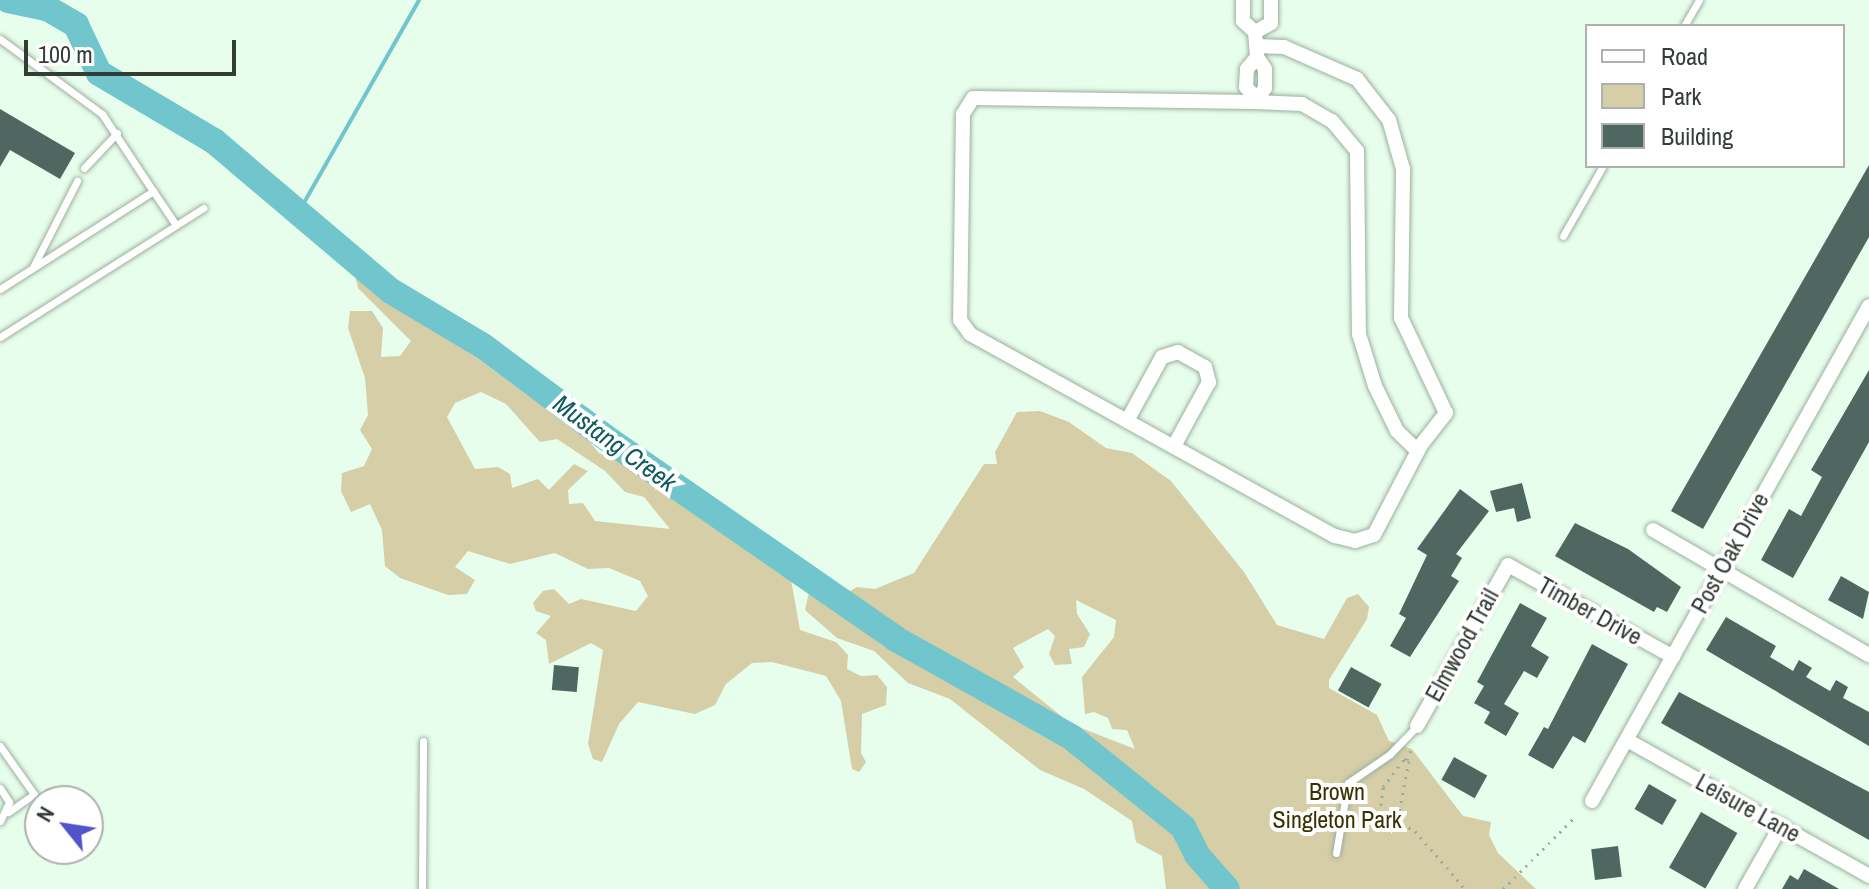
<!DOCTYPE html>
<html>
<head>
<meta charset="utf-8">
<style>
  body { margin:0 }
  #map { position:relative; width:1869px; height:889px; overflow:hidden; background:#e8feec; font-family:"Archivo Narrow",sans-serif }
  div>[style] { position:absolute }
  [style*='--x'] { left:calc(var(--x)*1px); top:calc(var(--y)*1px); width:calc(var(--w)*1px); rotate:calc(var(--a)*1deg) }
  .green>* { inset:0; background:#d5cea7 }
  .stream>* { height:4px; margin:-2px; padding:0 2px; transform-origin:2px; border-radius:2px; background:#70c6cc }
  .river>* { height:26px; margin:-13px; padding:0 13px; transform-origin:13px; border-radius:13px; background:#70c6cc }
  .building>* { inset:0; background:#4e6861; transform-origin:0 0 }
  .path>* { height:3px; margin-top:-1.5px; transform-origin:0; background:repeating-linear-gradient(90deg,#9bab9e 0 2px,transparent 0 8px) }
  .roads { filter:drop-shadow(0 0 2px #9baf9e) drop-shadow(0 0 2px #9baf9e) }
  .lane>* { height:7px; margin:-3.5px; padding:0 3.5px; transform-origin:3.5px; border-radius:3.5px; background:#fff }
  .street>* { height:14px; margin:-7px; padding:0 7px; transform-origin:7px; border-radius:7px; background:#fff }
  span { translate:-50% -50%; white-space:nowrap; text-align:center; line-height:1.15; -webkit-text-stroke:8px #fff; paint-order:stroke }
  .street-label { font-size:24px; color:#333c35 }
  .park-label { font-size:24px; color:#3a3100 }
  .water-label { font-size:26px; color:#105b5f; font-style:italic }
  .legend { position:absolute; left:1585px; top:24px; width:260px; height:144px; box-sizing:border-box; background:#fff; border:2px solid #adb1ae; margin:0; padding:10px 14px; list-style:none; font-size:24px; color:#333c35 }
  .legend li { display:flex; align-items:center; gap:16px; height:40px }
  .legend b { width:40px; border:2px solid #adb1ae }
  .north { position:absolute; left:24px; top:785px; width:80px; height:80px; box-sizing:border-box; background:#fff; border:2px solid #adb1ae; border-radius:50%; rotate:300deg; font-size:22px; font-weight:700; line-height:32px; text-align:center; color:#333c35 }
  .north::after { content:''; display:block; margin:auto; width:28px; height:36px; background:#5354cb; clip-path:polygon(50% 0,100% 100%,50% 72%,0 100%) }
  .scale { position:absolute; left:24px; top:40px; width:212px; height:36px; box-sizing:border-box; border:4px solid #333c35; border-top:0; padding-left:10px; font-size:24px; line-height:28px; white-space:nowrap; color:#333c35; -webkit-text-stroke:6px #fff; paint-order:stroke }
</style>
</head>
<body>
<div id="map">
  <div class="green">
    <i style="clip-path:polygon(evenodd,355px 275px,370px 280px,526px 394px,566px 414px,599px 453px,711px 497px,723px 529px,790px 574px,800px 630px,836px 642px,848px 655px,847px 669px,861px 676px,877px 675px,887px 687px,886px 705px,862px 714px,861px 753px,866px 762px,859px 772px,852px 769px,841px 701px,826px 676px,772px 662px,752px 663px,726px 684px,715px 705px,695px 714px,638px 702px,619px 724px,602px 762px,593px 759px,588px 744px,603px 650px,591px 643px,549px 664px,546px 640px,536px 633px,551px 616px,536px 611px,533px 603px,543px 591px,554px 589px,569px 604px,581px 599px,636px 611px,648px 596px,640px 581px,609px 568px,588px 569px,555px 553px,510px 564px,468px 551px,455px 567px,475px 580px,467px 594px,448px 595px,400px 578px,385px 566px,382px 530px,370px 504px,351px 512px,341px 491px,342px 473px,364px 466px,372px 449px,360px 430px,368px 415px,365px 378px,348px 328px,350px 311px,372px 311px,383px 328px,381px 357px,400px 356px,411px 341px,358px 288px,355px 275px,481px 392px,506px 404px,540px 442px,557px 439px,605px 471px,625px 492px,644px 497px,670px 529px,595px 521px,583px 503px,569px 504px,568px 490px,588px 471px,574px 464px,549px 490px,538px 479px,512px 488px,510px 474px,498px 467px,475px 469px,447px 417px,455px 403px,481px 392px)"></i>
    <i style="clip-path:polygon(evenodd,1040px 411px,1069px 422px,1106px 448px,1132px 453px,1171px 481px,1244px 572px,1277px 625px,1324px 639px,1347px 598px,1358px 594px,1369px 607px,1367px 619px,1329px 680px,1329px 688px,1377px 715px,1389px 741px,1412px 749px,1463px 816px,1491px 822px,1489px 835px,1498px 853px,1536px 889px,1166px 889px,1162px 856px,1136px 842px,1132px 821px,1084px 789px,1040px 770px,950px 699px,908px 683px,874px 651px,837px 638px,805px 610px,809px 592px,818px 589px,835px 600px,857px 587px,875px 589px,914px 573px,984px 464px,997px 464px,995px 452px,1017px 412px,1040px 411px,1076px 600px,1116px 620px,1114px 637px,1082px 677px,1085px 714px,1094px 712px,1108px 718px,1112px 729px,1127px 730px,1135px 749px,1071px 724px,1013px 677px,1024px 667px,1013px 648px,1048px 629px,1055px 636px,1049px 654px,1055px 665px,1072px 664px,1069px 649px,1084px 647px,1090px 634px,1077px 614px,1076px 600px)"></i>
  </div>
  <div class="stream">
    <i style="--x:297;--y:215;--w:247;--a:-60.4"></i>
  </div>
  <div class="river">
    <i style="--x:8;--y:0;--w:40;--a:12"></i>
    <i style="--x:47;--y:8;--w:34;--a:30"></i>
    <i style="--x:76;--y:25;--w:53;--a:64.4"></i>
    <i style="--x:99;--y:73;--w:134;--a:30.6"></i>
    <i style="--x:214;--y:141;--w:232;--a:40.3"></i>
    <i style="--x:391;--y:291;--w:107;--a:30.9"></i>
    <i style="--x:483;--y:346;--w:161;--a:36.7"></i>
    <i style="--x:612;--y:442;--w:346;--a:34.7"></i>
    <i style="--x:896;--y:639;--w:201;--a:29.2"></i>
    <i style="--x:1071;--y:737;--w:144;--a:38.8"></i>
    <i style="--x:1183;--y:827;--w:31;--a:63"></i>
    <i style="--x:1197;--y:855;--w:45;--a:48.6"></i>
  </div>
  <div class="building">
    <i style="clip-path:polygon(0 109px,75px 153px,60px 179px,10px 150px,0 167px)"></i>
    <i style="clip-path:polygon(1869px 165px,1869px 237px,1703px 529px,1671px 511px)"></i>
    <i style="clip-path:polygon(1869px 370px,1869px 442px,1793px 578px,1761px 560px,1789px 509px,1801px 516px,1822px 477px,1811px 470px)"></i>
    <i style="clip-path:polygon(1522px 483px,1531px 518px,1517px 522px,1514px 508px,1496px 512px,1490px 491px)"></i>
    <i style="clip-path:polygon(1460px 489px,1489px 511px,1456px 554px,1462px 558px,1451px 576px,1459px 581px,1410px 657px,1390px 646px,1406px 618px,1399px 614px,1427px 555px,1417px 549px)"></i>
    <i style="clip-path:polygon(1575px 523px,1628px 549px,1681px 587px,1667px 612px,1657px 607px,1654px 612px,1555px 556px)"></i>
    <i style="clip-path:polygon(1841px 576px,1869px 592px,1863px 619px,1828px 600px)"></i>
    <i style="clip-path:polygon(1520px 603px,1547px 618px,1531px 646px,1549px 657px,1537px 678px,1524px 671px,1504px 704px,1519px 713px,1506px 736px,1484px 723px,1490px 712px,1474px 703px,1484px 686px,1477px 682px)"></i>
    <i style="clip-path:polygon(1726px 617px,1776px 646px,1770px 657px,1793px 671px,1799px 660px,1812px 668px,1806px 677px,1830px 691px,1836px 680px,1848px 687px,1843px 698px,1869px 712px,1869px 746px,1706px 650px)"></i>
    <i style="clip-path:polygon(1592px 644px,1628px 664px,1585px 743px,1573px 736px,1553px 769px,1528px 755px,1544px 727px,1548px 729px)"></i>
    <i style="left:554px;top:665px;width:25px;height:25px;rotate:5deg"></i>
    <i style="left:1351px;top:667px;width:35px;height:27px;rotate:29deg"></i>
    <i style="clip-path:polygon(1679px 692px,1869px 792px,1869px 840px,1661px 723px)"></i>
    <i style="left:1454px;top:757px;width:38px;height:26px;rotate:29deg"></i>
    <i style="left:1649px;top:784px;width:32px;height:29px;rotate:30deg"></i>
    <i style="left:1701px;top:812px;width:42px;height:64px;rotate:30deg"></i>
    <i style="left:1618px;top:846px;width:31px;height:27px;rotate:83deg"></i>
    <i style="clip-path:polygon(1804px 869px,1839px 889px,1782px 889px,1790px 875px,1798px 880px)"></i>
  </div>
  <div class="path">
    <i style="--x:1407;--y:760;--w:16;--a:-68"></i>
    <i style="--x:1352;--y:812;--w:28;--a:2"></i>
    <i style="--x:1380;--y:813;--w:39;--a:27"></i>
    <i style="--x:1415;--y:831;--w:77;--a:49.2"></i>
    <i style="--x:1380;--y:813;--w:26;--a:-83"></i>
    <i style="--x:1383;--y:787;--w:35;--a:-53"></i>
    <i style="--x:1404;--y:759;--w:5;--a:22"></i>
    <i style="--x:1409;--y:761;--w:63;--a:101"></i>
    <i style="--x:1503;--y:889;--w:102;--a:-45"></i>
  </div>
  <div class="roads">
    <div class="lane">
      <i style="--x:1684;--y:26;--w:30;--a:-60"></i>
      <i style="--x:0;--y:39;--w:127;--a:36.3"></i>
      <i style="--x:102;--y:114;--w:92;--a:56.5"></i>
      <i style="--x:84;--y:168;--w:48;--a:-46.7"></i>
      <i style="--x:1563;--y:236;--w:81;--a:-60.3"></i>
      <i style="--x:33;--y:267;--w:97;--a:-62.9"></i>
      <i style="--x:0;--y:289;--w:182;--a:-32.6"></i>
      <i style="--x:153;--y:191;--w:41;--a:55.9"></i>
      <i style="--x:0;--y:337;--w:241;--a:-32.4"></i>
      <i style="--x:0;--y:746;--w:59;--a:54.7"></i>
      <i style="--x:34;--y:794;--w:32;--a:145"></i>
      <i style="--x:0;--y:788;--w:17;--a:57"></i>
      <i style="--x:9;--y:802;--w:21;--a:115"></i>
      <i style="--x:1336;--y:853;--w:71;--a:-80.3"></i>
      <i style="--x:1348;--y:783;--w:51;--a:-34.6"></i>
      <i style="--x:1390;--y:754;--w:39;--a:-46"></i>
      <i style="--x:422;--y:889;--w:148;--a:-89.6"></i>
    </div>
    <div class="street">
      <i style="--x:1243;--y:0;--w:21;--a:90"></i>
      <i style="--x:1243;--y:21;--w:16;--a:43"></i>
      <i style="--x:1255;--y:32;--w:25;--a:85"></i>
      <i style="--x:1257;--y:57;--w:14;--a:56"></i>
      <i style="--x:1265;--y:69;--w:19;--a:90"></i>
      <i style="--x:1265;--y:88;--w:17;--a:126"></i>
      <i style="--x:1255;--y:102;--w:282;--a:-179.2"></i>
      <i style="--x:973;--y:98;--w:19;--a:122"></i>
      <i style="--x:963;--y:114;--w:206;--a:90.8"></i>
      <i style="--x:960;--y:320;--w:17;--a:54"></i>
      <i style="--x:970;--y:334;--w:417;--a:29"></i>
      <i style="--x:1335;--y:536;--w:21;--a:14"></i>
      <i style="--x:1355;--y:541;--w:20;--a:-18"></i>
      <i style="--x:1374;--y:535;--w:102;--a:-62.4"></i>
      <i style="--x:1421;--y:445;--w:41;--a:-52"></i>
      <i style="--x:1446;--y:413;--w:105;--a:-115.3"></i>
      <i style="--x:1401;--y:318;--w:149;--a:-89.2"></i>
      <i style="--x:1403;--y:169;--w:51;--a:-105.9"></i>
      <i style="--x:1389;--y:120;--w:52;--a:-128"></i>
      <i style="--x:1357;--y:79;--w:80;--a:-156.3"></i>
      <i style="--x:1284;--y:47;--w:28;--a:-178"></i>
      <i style="--x:1255;--y:32;--w:18;--a:-29"></i>
      <i style="--x:1271;--y:23;--w:23;--a:-90"></i>
      <i style="--x:1255;--y:97;--w:13;--a:-132"></i>
      <i style="--x:1246;--y:87;--w:18;--a:-87"></i>
      <i style="--x:1247;--y:69;--w:16;--a:-50"></i>
      <i style="--x:1255;--y:102;--w:47;--a:2.4"></i>
      <i style="--x:1302;--y:104;--w:34;--a:30"></i>
      <i style="--x:1332;--y:121;--w:39;--a:50"></i>
      <i style="--x:1357;--y:151;--w:183;--a:89.4"></i>
      <i style="--x:1359;--y:334;--w:54;--a:72.9"></i>
      <i style="--x:1375;--y:386;--w:50;--a:63.9"></i>
      <i style="--x:1397;--y:431;--w:29;--a:44"></i>
      <i style="--x:1127;--y:421;--w:73;--a:-61.3"></i>
      <i style="--x:1162;--y:357;--w:17;--a:-17"></i>
      <i style="--x:1178;--y:352;--w:31;--a:29"></i>
      <i style="--x:1205;--y:367;--w:16;--a:75"></i>
      <i style="--x:1209;--y:382;--w:73;--a:118.7"></i>
      <i style="--x:1653;--y:530;--w:250;--a:30.1"></i>
      <i style="--x:1417;--y:726;--w:185;--a:-60.5"></i>
      <i style="--x:1508;--y:565;--w:189;--a:29.1"></i>
      <i style="--x:1627;--y:740;--w:278;--a:29.3"></i>
      <i style="--x:1592;--y:801;--w:567;--a:-60.77"></i>
      <i style="--x:1745;--y:889;--w:73;--a:-60.3"></i>
    </div>
  </div>
  <div class="street-label">
    <span style="left:1730px;top:553px;rotate:-61deg">Post Oak Drive</span>
    <span style="left:1590px;top:611px;rotate:29deg">Timber Drive</span>
    <span style="left:1462px;top:645px;rotate:-61deg">Elmwood Trail</span>
    <span style="left:1748px;top:808px;rotate:29deg">Leisure Lane</span>
  </div>
  <div class="park-label">
    <span style="left:1337px;top:806px">Brown<br>Singleton Park</span>
  </div>
  <div class="water-label">
    <span style="left:615px;top:443px;rotate:36deg">Mustang Creek</span>
  </div>
  <ul class="legend">
  <li><b style="height:10px;background:#fff"></b>Road</li>
  <li><b style="height:22px;background:#d5cea7"></b>Park</li>
  <li><b style="height:22px;background:#4e6861"></b>Building</li>
  </ul>
  <div class="north">N</div>
  <div class="scale">100 m</div>
</div>
</body>
</html>
